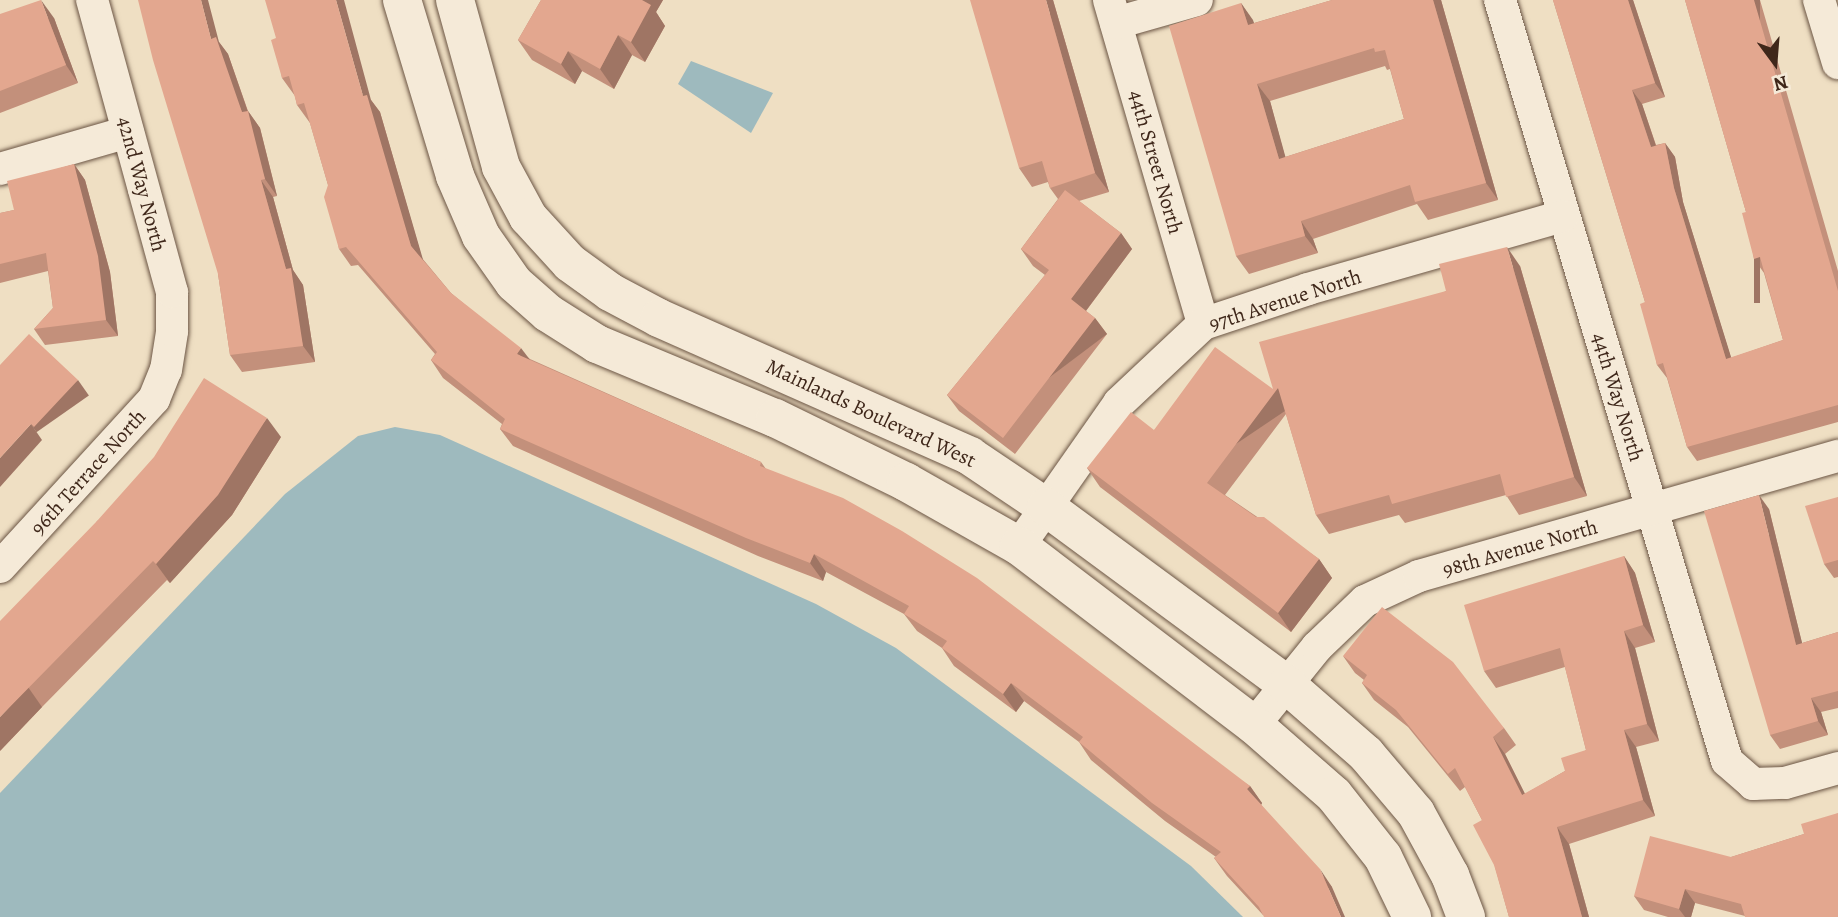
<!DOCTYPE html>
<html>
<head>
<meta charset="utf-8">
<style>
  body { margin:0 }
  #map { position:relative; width:1838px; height:917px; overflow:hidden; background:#efdfc3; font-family:Alegreya,serif }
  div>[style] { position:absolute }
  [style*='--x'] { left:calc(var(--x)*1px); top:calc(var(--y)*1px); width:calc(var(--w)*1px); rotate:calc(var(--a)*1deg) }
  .water>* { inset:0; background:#9ebabe }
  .roads { filter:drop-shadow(0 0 2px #6b5544) drop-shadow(0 0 2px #6b5544) }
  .street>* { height:32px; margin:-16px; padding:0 16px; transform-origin:16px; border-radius:16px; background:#f5ead8 }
  .secondary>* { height:38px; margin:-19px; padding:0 19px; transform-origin:19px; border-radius:19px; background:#f5ead8 }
  .wall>* { inset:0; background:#c3907b }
  .shaded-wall>* { inset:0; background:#9f7564; transform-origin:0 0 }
  .building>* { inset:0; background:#e3a78f }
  span { translate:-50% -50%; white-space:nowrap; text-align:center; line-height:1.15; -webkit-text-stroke:7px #f5ead8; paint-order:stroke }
  .street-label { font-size:21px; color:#3f271a }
  .north { position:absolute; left:1740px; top:28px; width:70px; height:70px; -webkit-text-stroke:5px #f5ead8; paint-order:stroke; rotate:164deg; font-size:19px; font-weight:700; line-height:28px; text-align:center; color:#3f271a }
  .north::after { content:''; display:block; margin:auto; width:24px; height:32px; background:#3f271a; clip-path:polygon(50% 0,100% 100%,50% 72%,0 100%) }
</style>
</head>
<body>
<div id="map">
  <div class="water">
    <i style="clip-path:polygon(691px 61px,773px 93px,751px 133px,678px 84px)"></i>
    <i style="clip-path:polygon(395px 427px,440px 435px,816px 604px,896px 648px,1191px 866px,1243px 917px,0 917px,0 793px,285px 494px,358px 436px)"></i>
  </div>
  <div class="roads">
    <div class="street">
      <i style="--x:1109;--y:0;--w:337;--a:73.8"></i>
      <i style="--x:1500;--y:0;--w:794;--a:73.39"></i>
      <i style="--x:1727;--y:761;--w:35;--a:41"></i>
      <i style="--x:1753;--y:784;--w:32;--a:-2"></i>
      <i style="--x:1785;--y:783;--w:55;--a:-15.8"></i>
      <i style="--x:1819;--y:0;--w:66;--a:73.2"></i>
      <i style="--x:1116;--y:23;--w:84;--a:-15.9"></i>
      <i style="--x:0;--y:169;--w:133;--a:-16.1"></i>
      <i style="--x:1019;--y:546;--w:174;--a:-55"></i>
      <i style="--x:1119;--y:403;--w:115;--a:-43.2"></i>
      <i style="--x:1203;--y:324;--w:111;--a:-18.4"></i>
      <i style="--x:1308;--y:289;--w:265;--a:-16"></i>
      <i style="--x:0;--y:567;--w:228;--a:-47.5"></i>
      <i style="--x:154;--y:399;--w:31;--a:-68"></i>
      <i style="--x:166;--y:370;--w:39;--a:-81"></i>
      <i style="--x:172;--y:331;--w:39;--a:-90"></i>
      <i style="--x:172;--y:292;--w:303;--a:-105.3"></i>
      <i style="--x:1254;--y:725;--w:100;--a:-51.1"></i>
      <i style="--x:1317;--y:647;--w:66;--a:-43.8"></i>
      <i style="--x:1365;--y:601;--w:60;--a:-24.8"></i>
      <i style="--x:1419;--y:576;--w:436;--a:-16"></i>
    </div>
    <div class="secondary">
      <i style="--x:402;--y:0;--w:184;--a:73.2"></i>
      <i style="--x:455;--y:176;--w:65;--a:66.6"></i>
      <i style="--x:481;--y:236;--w:57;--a:54.9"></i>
      <i style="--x:514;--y:283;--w:45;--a:41.4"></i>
      <i style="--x:548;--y:313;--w:58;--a:32.3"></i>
      <i style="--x:597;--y:344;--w:193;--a:22.6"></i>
      <i style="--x:775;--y:418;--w:146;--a:26"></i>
      <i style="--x:906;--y:482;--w:130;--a:29.5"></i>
      <i style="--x:1019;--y:546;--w:295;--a:37.3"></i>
      <i style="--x:1254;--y:725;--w:106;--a:41.2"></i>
      <i style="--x:1334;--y:795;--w:79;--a:51.7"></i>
      <i style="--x:1383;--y:857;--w:67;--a:64.2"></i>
      <i style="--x:455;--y:0;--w:173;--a:74.6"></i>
      <i style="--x:501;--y:167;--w:57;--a:61.6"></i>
      <i style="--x:528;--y:217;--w:62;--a:47.6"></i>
      <i style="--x:570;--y:263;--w:49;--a:35.9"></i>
      <i style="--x:610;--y:292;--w:55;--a:28"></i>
      <i style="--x:659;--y:318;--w:340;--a:23.9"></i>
      <i style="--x:970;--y:456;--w:92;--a:33.9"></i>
      <i style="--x:1046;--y:507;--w:300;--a:36.4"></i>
      <i style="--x:1287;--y:685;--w:105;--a:41.1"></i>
      <i style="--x:1366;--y:754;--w:77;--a:49.7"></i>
      <i style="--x:1416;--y:813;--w:71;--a:61.3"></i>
      <i style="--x:1450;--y:875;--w:45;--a:69.1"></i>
    </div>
  </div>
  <div class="wall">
    <i style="clip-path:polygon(541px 0,663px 0,656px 12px,665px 26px,645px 62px,632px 55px,614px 89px,582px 71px,575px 84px,532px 60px,518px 40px)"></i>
    <i style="clip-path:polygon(1053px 0,1109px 192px,1079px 201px,1121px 233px,1132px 249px,1086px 311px,1095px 318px,1107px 334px,1015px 454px,959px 411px,947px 395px,1045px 275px,1033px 266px,1021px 249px,1058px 199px,1050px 188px,1048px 182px,1032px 187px,1019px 168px)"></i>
    <i style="clip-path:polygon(evenodd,1332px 0,1441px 0,1498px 200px,1428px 220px,1417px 204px,1313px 239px,1318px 253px,1249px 274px,1236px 256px,1241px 3px,1254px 23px,1332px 0,1385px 66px,1387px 70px,1390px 69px,1404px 119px,1285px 157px,1270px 101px,1385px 66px)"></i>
    <i style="clip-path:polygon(1553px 0,1633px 0,1665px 97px,1642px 104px,1656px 145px,1665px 143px,1675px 157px,1683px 202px,1731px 358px,1783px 340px,1764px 273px,1754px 259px,1746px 212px,1685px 0,1760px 0,1838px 271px,1838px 422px,1697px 461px,1687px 447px,1667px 378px,1657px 365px,1645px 302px)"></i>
    <i style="clip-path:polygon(0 14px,54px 18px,78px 83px,0 113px)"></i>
    <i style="clip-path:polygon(276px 38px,371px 100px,380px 112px,422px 258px,451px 293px,530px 359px,761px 462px,766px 469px,1250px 786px,1262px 803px,1261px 805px,1332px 887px,1263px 915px,1227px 876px,1214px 858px,1216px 857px,1165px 821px,1091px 760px,1079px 742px,1024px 701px,1016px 712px,954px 666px,942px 648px,917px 631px,904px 614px,826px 572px,823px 581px,758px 556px,513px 446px,500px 429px,502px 424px,443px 378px,431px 360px,435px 354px,358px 265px,351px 266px,339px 249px,328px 185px,310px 123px,297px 105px,295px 96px,282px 78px)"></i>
    <i style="clip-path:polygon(219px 42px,228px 54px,248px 111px,260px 128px,277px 196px,273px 197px,293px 270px,303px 285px,315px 362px,242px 372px,230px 355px,218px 274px)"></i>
    <i style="clip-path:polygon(74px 164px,85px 180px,110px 272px,118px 336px,45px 345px,34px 329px,53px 308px,48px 271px,0 283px,0 213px,14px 210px)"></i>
    <i style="clip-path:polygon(1520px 266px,1587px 496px,1519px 515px,1506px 495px,1405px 523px,1399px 515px,1329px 534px,1316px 515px,1286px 414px,1225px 495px,1319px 559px,1332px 578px,1291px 632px,1100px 487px,1087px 468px,1154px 430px,1273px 389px,1446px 291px)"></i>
    <i style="clip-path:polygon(281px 437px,232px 515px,170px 583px,167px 580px,42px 707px,0 751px,97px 521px)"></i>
    <i style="clip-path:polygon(1838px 497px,1838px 577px,1834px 578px,1824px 564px)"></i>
    <i style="clip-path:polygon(1769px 509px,1802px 643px,1838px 632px,1838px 708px,1821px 712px,1828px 735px,1780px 749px,1770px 735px)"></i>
    <i style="clip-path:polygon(1624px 556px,1635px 573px,1655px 642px,1635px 648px,1659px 741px,1636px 747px,1655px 816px,1569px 844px,1589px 917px,1509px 917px,1482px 820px,1465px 787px,1460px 791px,1408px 727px,1374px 700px,1362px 683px,1364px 680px,1355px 673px,1343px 656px,1504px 728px,1516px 745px,1505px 754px,1525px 794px,1565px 771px,1586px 750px,1565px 667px,1496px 688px,1484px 671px)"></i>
    <i style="clip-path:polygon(1838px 813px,1745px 916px,1695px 903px,1691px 917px,1668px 917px,1644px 910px,1634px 896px,1731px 857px,1804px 834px)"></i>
  </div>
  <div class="shaded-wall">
    <i style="clip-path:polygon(41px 0,54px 18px,78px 83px,66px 65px)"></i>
    <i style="clip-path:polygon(201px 0,208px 0,219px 42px,228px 54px,249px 115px,248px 111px,260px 128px,277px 196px,265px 179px,242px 112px,211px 39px)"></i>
    <i style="clip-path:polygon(336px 0,344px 0,371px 100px,380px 112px,424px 263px,411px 246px,363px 96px)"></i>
    <i style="clip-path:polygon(640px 0,663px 0,656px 12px,665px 26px,645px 62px,631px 42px)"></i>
    <i style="clip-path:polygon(1046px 0,1053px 0,1109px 192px,1095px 173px)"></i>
    <i style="clip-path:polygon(1433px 0,1441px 0,1498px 200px,1486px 183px)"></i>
    <i style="clip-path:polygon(1628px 0,1633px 0,1665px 97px,1655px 83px)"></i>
    <i style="left:1754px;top:0;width:6px;height:303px"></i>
    <i style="clip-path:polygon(1241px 3px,1253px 20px,1260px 43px,1248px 25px)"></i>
    <i style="clip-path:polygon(618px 35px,632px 55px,614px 89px,600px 69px)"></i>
    <i style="clip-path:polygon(568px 51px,582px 71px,575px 84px,561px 64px)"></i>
    <i style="clip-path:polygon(1257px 84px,1270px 101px,1291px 177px,1279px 159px)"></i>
    <i style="clip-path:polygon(1632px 90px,1642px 104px,1661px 161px,1651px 147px)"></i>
    <i style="clip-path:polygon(1665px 143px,1675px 157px,1683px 202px,1736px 373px,1726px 359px,1674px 188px)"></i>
    <i style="clip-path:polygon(74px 164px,85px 180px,110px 272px,118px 336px,106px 320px)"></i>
    <i style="clip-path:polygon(261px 180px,273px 197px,293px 270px,303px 285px,315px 362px,303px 346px,286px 269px)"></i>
    <i style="clip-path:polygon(1301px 221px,1313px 239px,1318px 253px,1305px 236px)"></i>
    <i style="clip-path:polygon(1121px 233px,1132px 249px,1082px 316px,1071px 299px)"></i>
    <i style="clip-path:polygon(1507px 247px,1520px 266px,1587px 496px,1574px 477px)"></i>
    <i style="left:1095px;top:318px;width:20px;height:151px;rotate:53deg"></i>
    <i style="clip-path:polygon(521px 348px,534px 365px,517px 354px)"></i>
    <i style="left:78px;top:380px;width:19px;height:64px;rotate:55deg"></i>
    <i style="left:1278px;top:388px;width:23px;height:119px;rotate:56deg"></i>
    <i style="clip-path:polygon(267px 418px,281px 437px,232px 515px,170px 583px,156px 564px)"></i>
    <i style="clip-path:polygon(31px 424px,42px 440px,0 487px,0 458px)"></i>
    <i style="clip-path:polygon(1759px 495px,1769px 509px,1806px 659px,1796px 645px)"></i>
    <i style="clip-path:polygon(814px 554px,826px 572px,823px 581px,810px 563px)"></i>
    <i style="clip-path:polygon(1624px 556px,1635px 573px,1655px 642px,1643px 625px)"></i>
    <i style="clip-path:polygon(1319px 559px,1332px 578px,1291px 632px,1278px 613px)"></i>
    <i style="clip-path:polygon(1624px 631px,1635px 648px,1659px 741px,1647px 724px)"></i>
    <i style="clip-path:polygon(1011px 683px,1024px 701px,1016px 712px,1003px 694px)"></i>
    <i style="clip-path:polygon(28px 687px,42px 707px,0 751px,0 717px)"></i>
    <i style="clip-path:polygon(1811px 698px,1821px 712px,1828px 735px,1818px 721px)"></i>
    <i style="clip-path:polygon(1624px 730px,1636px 747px,1655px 816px,1643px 800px)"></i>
    <i style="clip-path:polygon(1493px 737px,1505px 754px,1534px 812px,1522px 795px)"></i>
    <i style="clip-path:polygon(1250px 786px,1262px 803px,1260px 807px,1247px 789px)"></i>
    <i style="clip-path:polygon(1557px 827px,1569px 844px,1589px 917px,1582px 917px)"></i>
    <i style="clip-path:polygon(1320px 869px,1332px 887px,1345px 917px,1341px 917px)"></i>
    <i style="clip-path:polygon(1685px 889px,1695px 903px,1691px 917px,1685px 917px,1679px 909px)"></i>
  </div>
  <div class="building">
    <i style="clip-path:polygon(41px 0,66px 65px,0 91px,0 14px)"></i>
    <i style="clip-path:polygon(138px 0,201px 0,211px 39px,216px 37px,242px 112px,248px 111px,265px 179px,261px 180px,286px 269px,291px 268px,303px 346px,230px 355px,218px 274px,153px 60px)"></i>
    <i style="clip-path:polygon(265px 0,336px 0,363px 96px,367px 95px,411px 246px,451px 293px,521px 348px,517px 354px,761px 462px,760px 466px,843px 498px,902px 531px,977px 578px,1250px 786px,1247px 789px,1320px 869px,1341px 917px,1264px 917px,1259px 907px,1214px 858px,1221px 852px,1152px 803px,1079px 742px,1083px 737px,1011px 683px,1003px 694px,942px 648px,947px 641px,904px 614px,909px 606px,814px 554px,810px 563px,746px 538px,500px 429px,505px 419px,431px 360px,437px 352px,346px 247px,339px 249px,324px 197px,328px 185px,304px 103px,297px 105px,289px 76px,282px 78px,271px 40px,276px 38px)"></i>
    <i style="clip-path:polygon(541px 0,642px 0,651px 5px,631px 42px,618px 35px,600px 69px,568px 51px,561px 64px,518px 40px)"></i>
    <i style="clip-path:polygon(970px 0,1046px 0,1095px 173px,1050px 188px,1042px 161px,1019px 168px)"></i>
    <i style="clip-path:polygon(evenodd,1332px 0,1433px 0,1486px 183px,1415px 202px,1410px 185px,1301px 221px,1305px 236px,1236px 256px,1169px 26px,1241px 3px,1248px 25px,1332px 0,1374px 48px,1375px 52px,1385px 50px,1404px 119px,1279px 159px,1257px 84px,1374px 48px)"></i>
    <i style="clip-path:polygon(1553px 0,1628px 0,1655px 83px,1632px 90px,1651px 147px,1665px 143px,1674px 188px,1726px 359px,1783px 340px,1760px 257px,1754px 259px,1742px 213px,1746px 212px,1685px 0,1754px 0,1838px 291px,1838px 405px,1687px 447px,1663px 363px,1657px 365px,1640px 304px,1645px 302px)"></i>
    <i style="clip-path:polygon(74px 164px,98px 256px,106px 320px,34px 329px,53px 308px,46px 253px,0 264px,0 213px,14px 210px,7px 181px)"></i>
    <i style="clip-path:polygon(1065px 190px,1121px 233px,1071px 299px,1095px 318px,1003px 438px,947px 395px,1049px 270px,1021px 249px)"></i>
    <i style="clip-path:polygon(1507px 247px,1574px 477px,1506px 497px,1500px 474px,1392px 504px,1389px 495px,1316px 515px,1278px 388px,1207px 483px,1256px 517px,1264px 517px,1319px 559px,1278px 613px,1087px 468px,1131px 412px,1154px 430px,1215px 347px,1273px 389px,1259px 342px,1446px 291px,1439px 264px)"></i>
    <i style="clip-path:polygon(29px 334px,78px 380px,34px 427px,31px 424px,0 458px,0 365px)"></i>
    <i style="clip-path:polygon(204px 378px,267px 418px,218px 495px,156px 564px,153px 561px,0 717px,0 621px,97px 521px,154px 457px)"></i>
    <i style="clip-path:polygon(1759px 495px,1796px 645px,1838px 632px,1838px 691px,1811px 698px,1818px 721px,1770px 735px,1704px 511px)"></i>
    <i style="clip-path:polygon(1838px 497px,1838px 560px,1824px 564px,1805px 506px)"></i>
    <i style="clip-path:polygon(1624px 556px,1643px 625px,1624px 631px,1647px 724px,1624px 730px,1643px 800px,1557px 827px,1582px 917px,1509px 917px,1494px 865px,1473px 825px,1482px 820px,1455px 768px,1448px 774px,1396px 710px,1362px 683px,1367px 675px,1343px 656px,1382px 607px,1453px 662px,1504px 728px,1493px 737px,1522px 795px,1565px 771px,1561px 758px,1586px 750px,1560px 648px,1484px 671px,1464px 605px)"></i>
    <i style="clip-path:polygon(1838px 813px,1838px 917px,1745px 917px,1741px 904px,1685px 889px,1679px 909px,1634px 896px,1650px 836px,1731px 857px,1804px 834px,1801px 824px)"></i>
  </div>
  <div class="street-label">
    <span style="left:1156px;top:162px;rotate:74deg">44th Street North</span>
    <span style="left:142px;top:184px;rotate:75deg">42nd Way North</span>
    <span style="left:1285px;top:300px;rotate:-18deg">97th Avenue North</span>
    <span style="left:1618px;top:397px;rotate:73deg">44th Way North</span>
    <span style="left:871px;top:413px;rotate:25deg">Mainlands Boulevard West</span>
    <span style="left:88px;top:472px;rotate:-48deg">96th Terrace North</span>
    <span style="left:1520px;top:548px;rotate:-16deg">98th Avenue North</span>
  </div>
  <div class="north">N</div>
</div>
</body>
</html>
